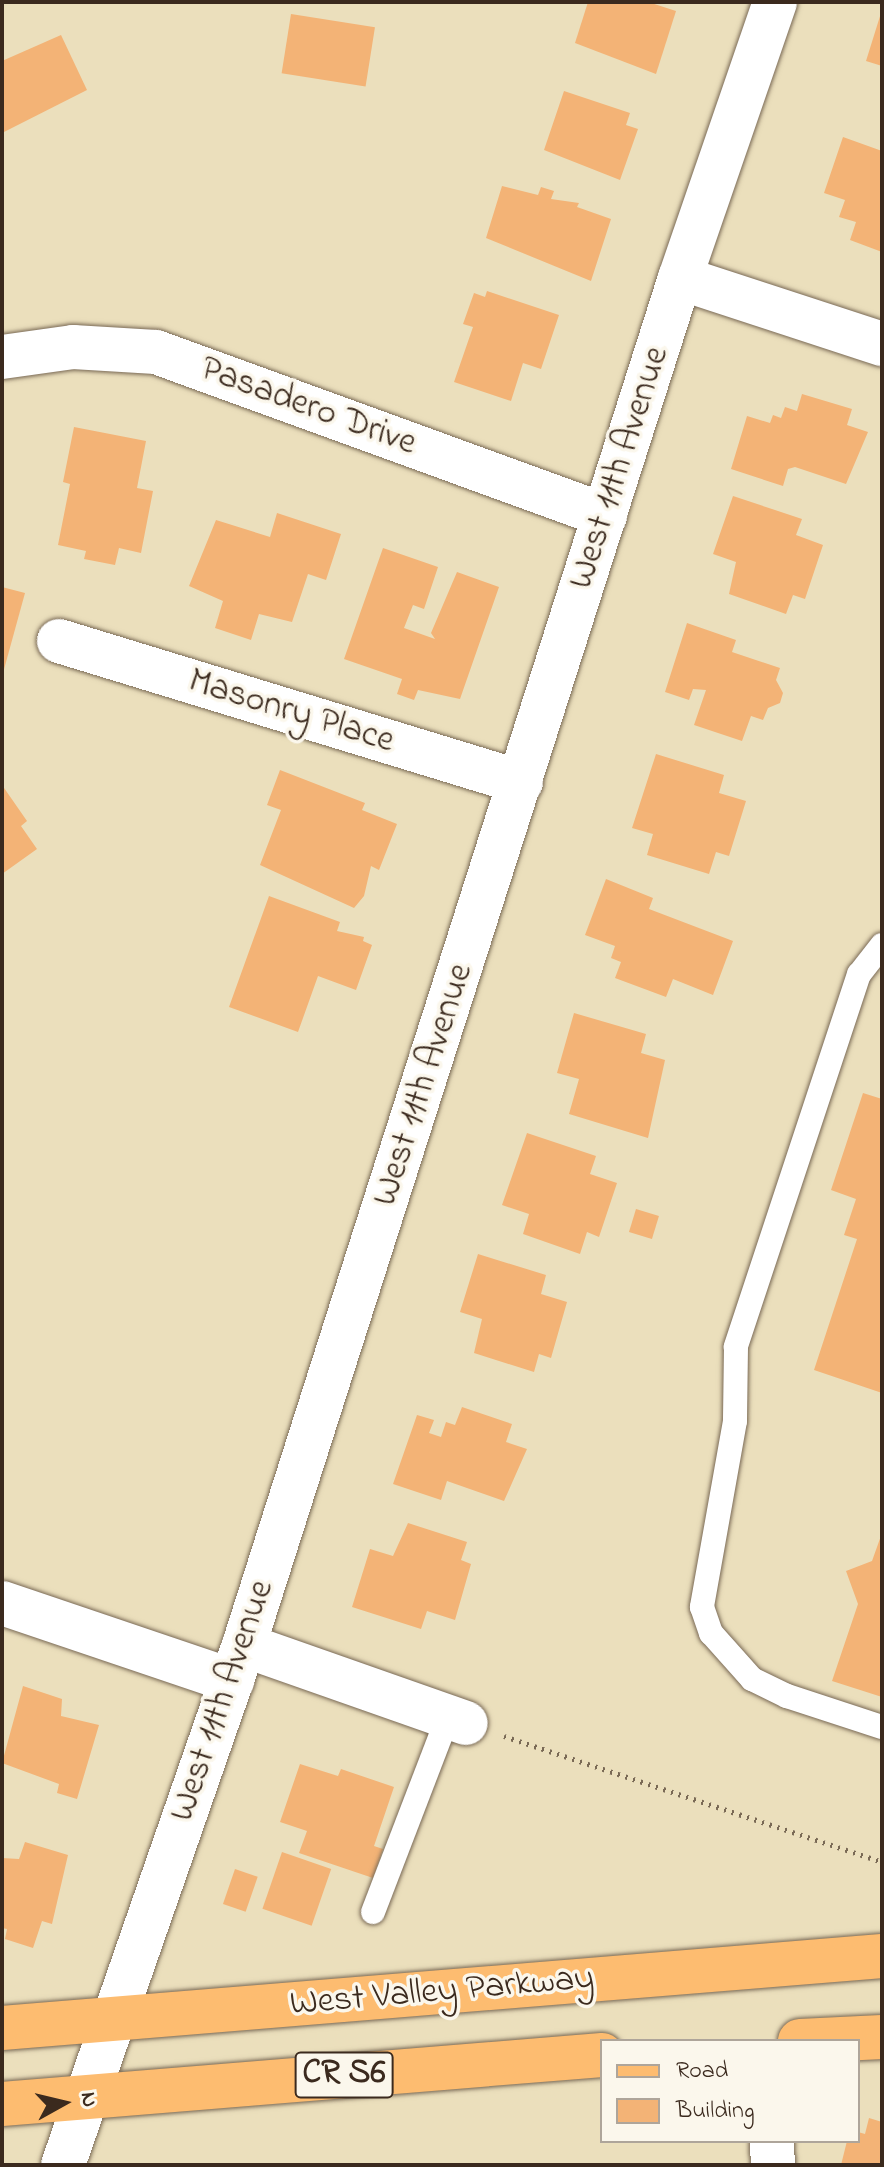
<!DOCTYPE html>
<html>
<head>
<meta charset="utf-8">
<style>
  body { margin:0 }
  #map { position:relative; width:884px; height:2167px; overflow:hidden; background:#ebdfbc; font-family:"Indie Flower",sans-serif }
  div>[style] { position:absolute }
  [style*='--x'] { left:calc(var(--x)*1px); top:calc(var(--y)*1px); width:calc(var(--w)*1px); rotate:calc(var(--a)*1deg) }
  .building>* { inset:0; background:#f3b376; transform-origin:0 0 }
  .path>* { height:5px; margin-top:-2.5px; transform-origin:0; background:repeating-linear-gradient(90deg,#796955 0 2px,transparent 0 8px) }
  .roads { filter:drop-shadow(0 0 2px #796955) drop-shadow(0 0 2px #796955) }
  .service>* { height:24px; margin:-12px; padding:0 12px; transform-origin:12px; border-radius:12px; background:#fff }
  .minor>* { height:44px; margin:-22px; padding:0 22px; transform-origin:22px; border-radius:22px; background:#fff }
  .tertiary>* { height:44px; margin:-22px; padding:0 22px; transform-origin:22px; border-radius:22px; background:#fff }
  .primary>* { height:44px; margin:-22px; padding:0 22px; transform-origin:22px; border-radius:22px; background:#fdbc70 }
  span { translate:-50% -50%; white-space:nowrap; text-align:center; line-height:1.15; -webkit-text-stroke:7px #fbf7ec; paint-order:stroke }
  .shield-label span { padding:2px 6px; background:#fbf7ec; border:2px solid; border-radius:6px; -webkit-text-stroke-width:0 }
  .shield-label { font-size:34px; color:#3b2a1e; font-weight:700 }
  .street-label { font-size:36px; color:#3b2a1e }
  .frame { position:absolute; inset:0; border:4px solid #3b2a1e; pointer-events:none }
  .legend { position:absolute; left:600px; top:2039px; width:260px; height:104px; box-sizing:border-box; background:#fbf7ec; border:2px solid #aea59a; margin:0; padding:10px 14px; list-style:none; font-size:24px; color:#3b2a1e }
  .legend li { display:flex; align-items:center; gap:16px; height:40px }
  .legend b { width:40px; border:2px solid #aea59a }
  .north { position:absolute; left:24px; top:2063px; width:80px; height:80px; -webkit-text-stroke:6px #fbf7ec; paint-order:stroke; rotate:82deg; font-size:22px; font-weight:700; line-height:32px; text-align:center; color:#3b2a1e }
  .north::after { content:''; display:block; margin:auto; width:28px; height:36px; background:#3b2a1e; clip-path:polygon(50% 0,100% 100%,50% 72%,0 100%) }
</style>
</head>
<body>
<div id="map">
  <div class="building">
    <i style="clip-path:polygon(588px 2px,648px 2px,676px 11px,656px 74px,575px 43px)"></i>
    <i style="clip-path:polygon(881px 13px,882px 13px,882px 66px,866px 61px)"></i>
    <i style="left:291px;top:14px;width:85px;height:60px;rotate:9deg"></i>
    <i style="clip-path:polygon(61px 35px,87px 90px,2px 133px,2px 61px)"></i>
    <i style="clip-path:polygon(564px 91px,630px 113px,626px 125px,638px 129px,620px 180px,544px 150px)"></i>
    <i style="clip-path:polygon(843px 137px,882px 151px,882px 252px,850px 240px,856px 222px,839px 217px,845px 200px,824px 193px)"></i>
    <i style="clip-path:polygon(502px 186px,538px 195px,541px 187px,554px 191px,551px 199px,579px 203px,577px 207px,611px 219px,591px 281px,486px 238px)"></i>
    <i style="clip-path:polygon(487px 291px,559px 315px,541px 369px,523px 363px,511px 401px,454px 382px,473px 327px,463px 324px,474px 293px,485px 297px)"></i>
    <i style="clip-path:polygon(802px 394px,852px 409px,847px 425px,868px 432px,846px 484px,795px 467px,788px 469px,783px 486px,731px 469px,747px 416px,770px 423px,773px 415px,781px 418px,785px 407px,797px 411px)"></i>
    <i style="clip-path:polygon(74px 427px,146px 441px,137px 488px,153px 491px,141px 553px,119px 548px,115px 565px,84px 559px,86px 551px,58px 545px,70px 484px,63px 482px)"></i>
    <i style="clip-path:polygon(733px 496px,802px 519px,796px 535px,823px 545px,805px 599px,793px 595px,786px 614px,729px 594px,736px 562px,713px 554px)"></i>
    <i style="clip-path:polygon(277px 513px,341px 534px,326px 580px,308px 574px,292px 622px,259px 614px,251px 640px,215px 628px,223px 601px,189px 586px,216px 520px,270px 537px)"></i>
    <i style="clip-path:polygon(383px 548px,438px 567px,424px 609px,413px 605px,404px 628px,435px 639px,431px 633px,457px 572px,499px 587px,460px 699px,418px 690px,414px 700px,397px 694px,402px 679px,344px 659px)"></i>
    <i style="clip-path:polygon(2px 587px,25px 593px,3px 673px,2px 673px)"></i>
    <i style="clip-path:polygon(687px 623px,736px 640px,732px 652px,780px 668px,776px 680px,783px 693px,780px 703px,768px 708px,763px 720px,751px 716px,742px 741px,694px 725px,706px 690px,693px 689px,689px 700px,665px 692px)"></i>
    <i style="clip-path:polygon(656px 754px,724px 775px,719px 793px,746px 801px,729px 856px,716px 852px,709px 874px,647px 855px,653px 834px,632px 828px)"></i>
    <i style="clip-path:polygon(280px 770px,365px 803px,362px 810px,397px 824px,379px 870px,371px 866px,364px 896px,354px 908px,260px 865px,281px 810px,267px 805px)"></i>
    <i style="clip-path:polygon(2px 785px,27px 821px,21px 826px,37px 849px,2px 874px)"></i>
    <i style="clip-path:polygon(606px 879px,653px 898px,649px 909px,733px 941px,713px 995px,673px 979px,666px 997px,615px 978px,621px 962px,611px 958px,615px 946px,585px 935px)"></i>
    <i style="clip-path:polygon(269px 896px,340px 922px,337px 931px,364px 937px,363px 941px,372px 945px,356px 990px,318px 976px,298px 1032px,229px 1007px)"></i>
    <i style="clip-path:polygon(574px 1013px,646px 1034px,641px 1053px,665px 1060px,648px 1138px,569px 1114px,579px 1079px,557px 1073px)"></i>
    <i style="clip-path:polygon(863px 1093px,882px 1099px,882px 1393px,814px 1370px,857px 1239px,844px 1235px,856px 1199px,831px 1190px)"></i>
    <i style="clip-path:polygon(527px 1133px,596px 1156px,590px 1174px,617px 1183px,599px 1237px,587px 1232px,580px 1254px,523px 1234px,529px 1214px,502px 1205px)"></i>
    <i style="left:636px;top:1209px;width:24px;height:24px;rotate:17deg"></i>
    <i style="clip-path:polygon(478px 1254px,546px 1275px,541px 1294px,567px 1302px,551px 1358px,539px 1354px,534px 1372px,474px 1353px,482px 1319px,460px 1312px)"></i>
    <i style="clip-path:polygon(462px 1407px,512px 1424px,506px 1442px,527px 1449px,504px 1501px,447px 1481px,441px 1500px,393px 1484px,417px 1415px,434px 1420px,429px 1433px,441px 1437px,446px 1422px,455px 1425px)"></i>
    <i style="clip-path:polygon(408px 1523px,467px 1542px,461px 1560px,471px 1564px,455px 1620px,427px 1611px,421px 1629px,352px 1607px,370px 1549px,393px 1556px)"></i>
    <i style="clip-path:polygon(882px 1533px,882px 1697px,832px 1681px,858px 1604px,846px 1571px,872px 1561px)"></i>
    <i style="clip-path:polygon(23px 1686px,62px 1699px,61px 1716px,99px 1725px,77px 1799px,57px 1793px,59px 1784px,2px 1763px)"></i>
    <i style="clip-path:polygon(300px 1764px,338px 1776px,341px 1769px,394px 1787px,374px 1846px,383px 1849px,373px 1878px,299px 1853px,307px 1831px,280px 1822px)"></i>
    <i style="clip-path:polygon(25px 1842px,68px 1855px,52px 1924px,42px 1921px,33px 1948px,5px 1939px,7px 1929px,2px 1928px,2px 1858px,19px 1859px)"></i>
    <i style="left:282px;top:1852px;width:52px;height:60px;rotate:19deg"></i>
    <i style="left:235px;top:1869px;width:24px;height:37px;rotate:19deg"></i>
    <i style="clip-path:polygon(869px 2118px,882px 2122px,882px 2165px,841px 2165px,847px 2141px,858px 2141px,858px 2132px,865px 2134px)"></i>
  </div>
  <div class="path">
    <i style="--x:504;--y:1736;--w:398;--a:18.4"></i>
  </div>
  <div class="roads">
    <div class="service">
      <i style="--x:882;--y:945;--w:37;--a:128"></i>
      <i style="--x:859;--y:974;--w:393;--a:108.3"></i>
      <i style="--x:736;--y:1347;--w:74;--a:90.8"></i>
      <i style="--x:735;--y:1421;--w:189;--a:100.1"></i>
      <i style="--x:702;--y:1607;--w:28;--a:71"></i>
      <i style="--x:711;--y:1633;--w:62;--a:48.3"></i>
      <i style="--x:752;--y:1679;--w:39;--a:26"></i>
      <i style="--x:787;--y:1696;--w:100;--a:18.1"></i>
      <i style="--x:373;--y:1912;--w:209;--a:-69"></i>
    </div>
    <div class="minor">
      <i style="--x:680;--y:278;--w:213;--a:18.1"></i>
      <i style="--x:2;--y:357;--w:72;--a:-8"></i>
      <i style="--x:73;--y:347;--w:83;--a:3.4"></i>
      <i style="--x:156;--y:352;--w:478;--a:20"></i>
      <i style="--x:59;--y:641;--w:483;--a:17"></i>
      <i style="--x:2;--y:1603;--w:243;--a:18.7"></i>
      <i style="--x:244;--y:1645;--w:235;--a:19.4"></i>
      <i style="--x:772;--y:2141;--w:24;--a:88"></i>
    </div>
    <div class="tertiary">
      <i style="--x:63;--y:2165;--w:551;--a:-70.81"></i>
      <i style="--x:244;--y:1645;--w:1435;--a:-72.31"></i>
      <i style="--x:680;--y:278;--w:292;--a:-71"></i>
    </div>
    <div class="primary">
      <i style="--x:2;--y:2028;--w:883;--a:-4.68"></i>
      <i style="--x:800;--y:2041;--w:82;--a:-2.8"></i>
      <i style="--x:2;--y:2104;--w:602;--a:-4.67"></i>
    </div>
  </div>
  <div class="shield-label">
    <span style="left:344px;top:2075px">CR S6</span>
  </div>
  <div class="street-label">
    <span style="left:308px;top:407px;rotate:20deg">Pasadero Drive</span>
    <span style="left:620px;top:468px;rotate:-72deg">West 11th Avenue</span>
    <span style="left:291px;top:712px;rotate:17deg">Masonry Place</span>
    <span style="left:424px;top:1085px;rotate:-72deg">West 11th Avenue</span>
    <span style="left:223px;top:1701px;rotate:-71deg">West 11th Avenue</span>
    <span style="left:442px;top:1992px;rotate:-5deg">West Valley Parkway</span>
  </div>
  <div class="frame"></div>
  <ul class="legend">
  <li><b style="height:10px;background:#fdbc70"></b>Road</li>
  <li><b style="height:22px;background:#f3b376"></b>Building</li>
  </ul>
  <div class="north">N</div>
</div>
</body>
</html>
